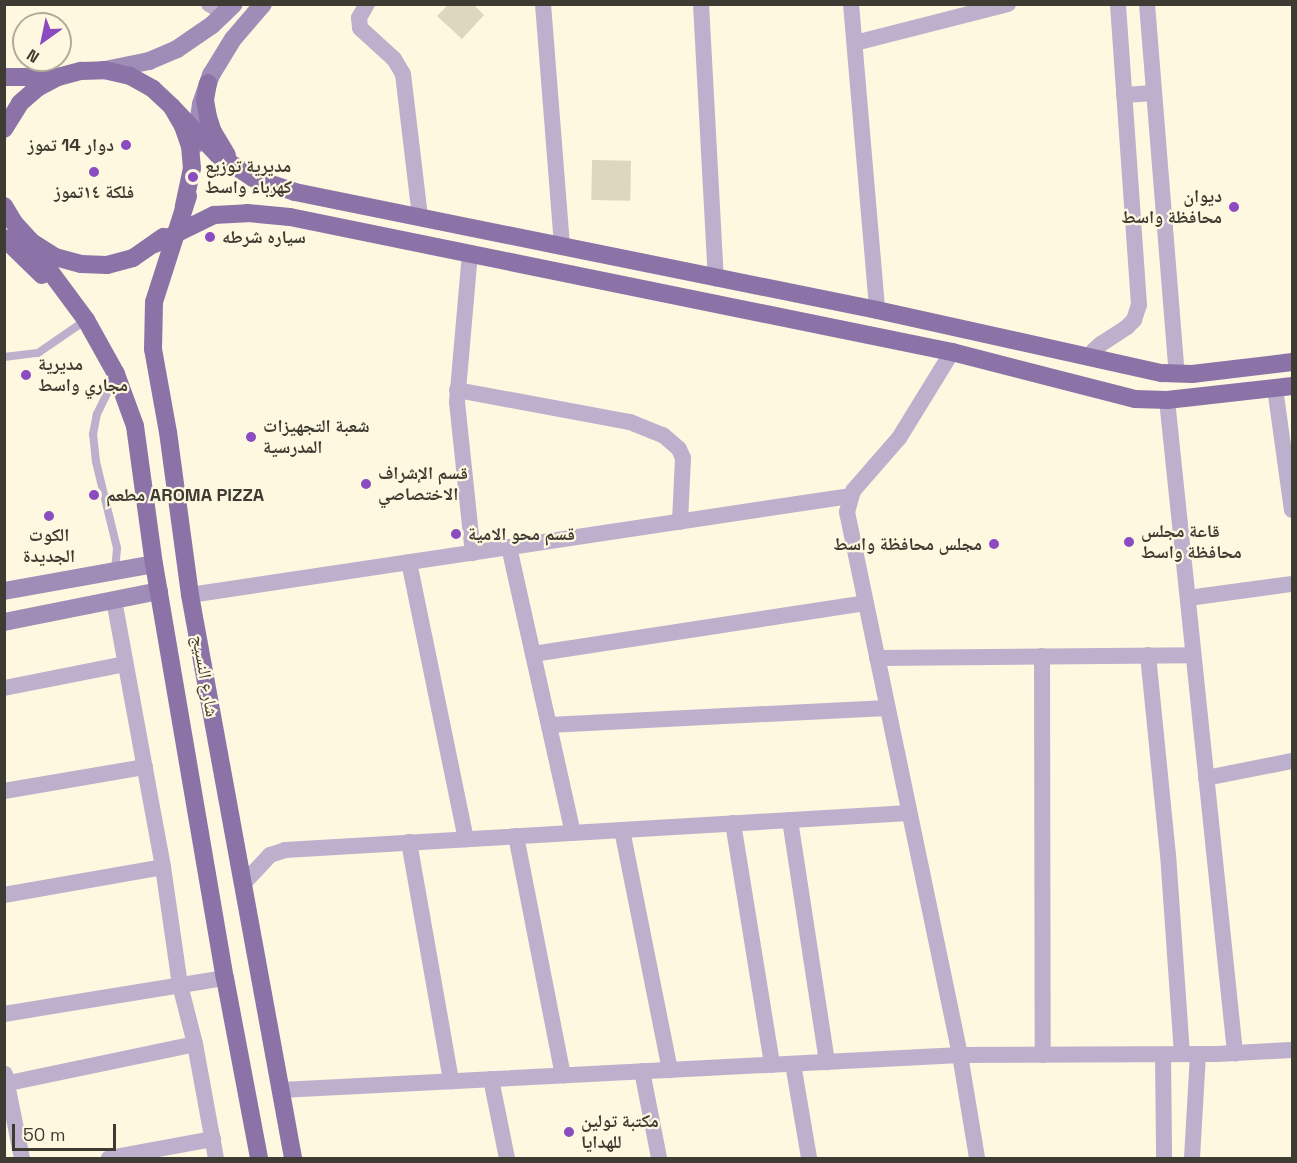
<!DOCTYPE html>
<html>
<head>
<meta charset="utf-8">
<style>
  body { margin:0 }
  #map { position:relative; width:1297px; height:1163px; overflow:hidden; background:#fef8e0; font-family:"Space Grotesk","Noto Naskh Arabic",sans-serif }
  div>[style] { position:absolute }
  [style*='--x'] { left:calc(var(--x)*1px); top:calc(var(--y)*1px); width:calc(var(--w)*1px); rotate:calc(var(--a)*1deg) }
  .building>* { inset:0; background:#ded7c0; transform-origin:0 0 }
  .lane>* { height:8px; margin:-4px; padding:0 4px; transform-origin:4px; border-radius:4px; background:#bdb0cd }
  .street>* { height:16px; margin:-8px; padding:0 8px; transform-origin:8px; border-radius:8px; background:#bdb0cd }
  .secondary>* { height:18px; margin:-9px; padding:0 9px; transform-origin:9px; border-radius:9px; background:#a08db7 }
  .primary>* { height:18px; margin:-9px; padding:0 9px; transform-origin:9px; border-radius:9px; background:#8c73a7 }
  .dots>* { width:16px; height:16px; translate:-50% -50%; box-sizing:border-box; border:3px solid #fef8e0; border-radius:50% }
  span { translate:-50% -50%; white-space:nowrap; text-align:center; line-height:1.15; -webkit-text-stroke:4.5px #fef8e0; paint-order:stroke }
  .poi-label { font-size:18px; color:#3e3b32; font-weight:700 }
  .right { translate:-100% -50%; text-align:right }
  .left { translate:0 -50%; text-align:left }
  .street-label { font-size:18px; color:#3e3b32 }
  .frame { position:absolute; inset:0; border:6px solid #3e3b32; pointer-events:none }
  .north { position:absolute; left:12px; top:12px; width:60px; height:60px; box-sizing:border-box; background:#fef8e0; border:2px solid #b1ac9a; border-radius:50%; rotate:213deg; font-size:16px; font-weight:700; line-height:24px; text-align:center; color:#3e3b32 }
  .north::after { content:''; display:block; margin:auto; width:21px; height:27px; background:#8b4bc1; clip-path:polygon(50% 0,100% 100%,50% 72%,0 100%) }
  .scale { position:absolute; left:12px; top:1124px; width:104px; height:27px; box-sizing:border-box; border:3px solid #3e3b32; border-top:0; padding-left:8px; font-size:18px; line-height:21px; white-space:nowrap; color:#3e3b32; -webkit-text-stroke:4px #fef8e0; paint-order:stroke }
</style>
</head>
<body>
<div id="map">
  <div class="building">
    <i style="clip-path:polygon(449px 4px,473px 4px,484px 15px,462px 39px,437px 16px)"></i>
    <i style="left:592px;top:160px;width:39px;height:40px;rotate:1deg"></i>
  </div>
  <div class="lane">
    <i style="--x:4;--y:357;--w:34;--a:-7"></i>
    <i style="--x:38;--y:353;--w:58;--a:-34.5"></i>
    <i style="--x:115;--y:571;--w:23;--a:-85"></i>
    <i style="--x:117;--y:548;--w:89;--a:-103.7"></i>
    <i style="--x:96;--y:462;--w:28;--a:-96"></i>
    <i style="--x:93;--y:434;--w:20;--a:-79"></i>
    <i style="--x:97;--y:414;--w:43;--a:-64"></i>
  </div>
  <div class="street">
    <i style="--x:209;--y:4;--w:19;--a:32"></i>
    <i style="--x:367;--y:4;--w:16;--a:120"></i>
    <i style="--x:359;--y:18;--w:10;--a:84"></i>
    <i style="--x:360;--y:28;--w:46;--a:42.4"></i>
    <i style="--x:394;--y:59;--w:17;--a:59"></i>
    <i style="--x:403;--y:74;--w:143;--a:83.2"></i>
    <i style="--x:543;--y:4;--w:243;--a:85.5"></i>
    <i style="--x:701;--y:4;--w:275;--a:86.9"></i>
    <i style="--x:851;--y:4;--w:307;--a:85.1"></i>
    <i style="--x:1147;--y:4;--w:371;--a:85.4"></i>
    <i style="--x:855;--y:43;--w:158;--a:-14.3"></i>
    <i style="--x:1124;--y:95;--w:30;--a:-4"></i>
    <i style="--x:470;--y:253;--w:150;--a:95"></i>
    <i style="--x:457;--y:402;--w:152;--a:84"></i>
    <i style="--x:952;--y:352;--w:101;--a:121.6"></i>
    <i style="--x:899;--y:438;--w:70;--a:131"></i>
    <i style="--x:853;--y:491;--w:22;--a:106"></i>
    <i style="--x:847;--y:512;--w:555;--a:78.24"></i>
    <i style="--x:960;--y:1055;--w:104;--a:80.6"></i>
    <i style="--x:1092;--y:358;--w:8;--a:-76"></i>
    <i style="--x:1094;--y:350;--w:9;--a:-41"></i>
    <i style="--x:1101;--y:344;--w:31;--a:-33"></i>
    <i style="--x:1127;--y:327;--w:10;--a:-45"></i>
    <i style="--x:1134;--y:320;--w:16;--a:-72"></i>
    <i style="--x:1139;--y:305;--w:302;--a:-94"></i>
    <i style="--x:1275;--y:388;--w:123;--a:82.1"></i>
    <i style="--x:457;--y:390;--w:176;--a:10.5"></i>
    <i style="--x:630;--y:422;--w:35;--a:22"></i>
    <i style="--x:663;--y:435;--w:21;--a:41"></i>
    <i style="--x:679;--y:449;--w:10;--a:66"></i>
    <i style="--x:683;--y:458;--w:64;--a:92.7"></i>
    <i style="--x:1167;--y:400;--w:657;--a:84.05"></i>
    <i style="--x:509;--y:547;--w:293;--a:77.4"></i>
    <i style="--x:409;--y:562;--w:283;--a:78.4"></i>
    <i style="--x:190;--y:595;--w:667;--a:-8.53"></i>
    <i style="--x:1188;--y:598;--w:105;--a:-7.7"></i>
    <i style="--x:114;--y:600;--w:271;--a:79.6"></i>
    <i style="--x:163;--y:867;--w:119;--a:81.8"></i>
    <i style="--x:180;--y:985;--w:61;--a:75.7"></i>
    <i style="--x:195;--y:1044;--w:116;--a:79.6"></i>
    <i style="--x:533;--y:654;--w:336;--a:-8.7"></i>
    <i style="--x:1148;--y:655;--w:200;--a:84.3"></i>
    <i style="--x:1168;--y:854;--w:200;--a:86"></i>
    <i style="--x:1042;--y:656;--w:399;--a:89.9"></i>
    <i style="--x:877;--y:658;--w:316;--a:-0.5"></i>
    <i style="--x:4;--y:688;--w:123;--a:-11.2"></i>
    <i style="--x:549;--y:725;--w:338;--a:-2.9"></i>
    <i style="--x:1206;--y:778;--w:88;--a:-11.2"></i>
    <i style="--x:4;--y:791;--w:143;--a:-9.7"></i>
    <i style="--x:790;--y:820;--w:245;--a:81.3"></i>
    <i style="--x:733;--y:823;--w:245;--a:80.8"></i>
    <i style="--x:622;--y:830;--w:245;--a:78.7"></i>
    <i style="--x:516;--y:836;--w:244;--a:78.9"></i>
    <i style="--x:409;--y:842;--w:243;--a:80"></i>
    <i style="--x:243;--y:884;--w:40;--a:-47"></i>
    <i style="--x:270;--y:855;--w:16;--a:-18"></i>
    <i style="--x:285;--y:850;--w:625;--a:-3.39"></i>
    <i style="--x:4;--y:895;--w:161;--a:-10"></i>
    <i style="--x:4;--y:1014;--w:224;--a:-9.3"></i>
    <i style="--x:1163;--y:1055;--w:103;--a:89.4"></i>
    <i style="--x:793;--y:1064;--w:95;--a:80.3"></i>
    <i style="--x:642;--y:1071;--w:89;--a:78.9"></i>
    <i style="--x:5;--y:1074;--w:86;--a:78.6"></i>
    <i style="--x:491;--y:1079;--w:81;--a:78.6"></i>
    <i style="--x:4;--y:1084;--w:195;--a:-11.8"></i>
    <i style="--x:281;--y:1090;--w:680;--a:-2.95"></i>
    <i style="--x:960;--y:1055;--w:257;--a:-0.2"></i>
    <i style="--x:1217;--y:1054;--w:75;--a:-3.1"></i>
    <i style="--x:109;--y:1158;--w:106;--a:-10.4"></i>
    <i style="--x:1192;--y:1158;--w:104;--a:-86.7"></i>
  </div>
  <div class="secondary">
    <i style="--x:105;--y:70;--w:45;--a:-11.6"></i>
    <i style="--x:149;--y:61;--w:30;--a:-23"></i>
    <i style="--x:177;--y:49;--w:42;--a:-34.4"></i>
    <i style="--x:212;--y:25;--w:30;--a:-44"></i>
    <i style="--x:195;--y:145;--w:41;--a:-81.7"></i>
    <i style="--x:201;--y:104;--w:31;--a:-71"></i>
    <i style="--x:211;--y:75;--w:42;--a:-58.6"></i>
    <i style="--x:233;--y:39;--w:46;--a:-49.4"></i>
    <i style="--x:4;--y:591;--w:152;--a:-10.2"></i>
    <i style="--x:4;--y:622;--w:158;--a:-11.3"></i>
  </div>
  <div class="primary">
    <i style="--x:4;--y:77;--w:49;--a:0"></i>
    <i style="--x:208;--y:83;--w:17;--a:100"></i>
    <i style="--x:205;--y:100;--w:17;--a:80"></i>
    <i style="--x:208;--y:117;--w:16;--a:72"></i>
    <i style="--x:213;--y:132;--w:27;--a:59"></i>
    <i style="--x:172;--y:107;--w:66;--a:46.2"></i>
    <i style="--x:218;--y:155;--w:42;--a:33.3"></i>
    <i style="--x:253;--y:178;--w:44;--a:18.4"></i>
    <i style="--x:295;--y:192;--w:594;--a:11.46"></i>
    <i style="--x:877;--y:310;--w:292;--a:12.5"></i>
    <i style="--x:1162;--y:373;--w:30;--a:2"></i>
    <i style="--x:1192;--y:374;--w:101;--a:-6.8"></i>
    <i style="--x:4;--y:129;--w:31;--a:-58"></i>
    <i style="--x:20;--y:103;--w:23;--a:-41"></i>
    <i style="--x:37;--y:88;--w:24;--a:-28"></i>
    <i style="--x:58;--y:77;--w:24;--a:-15"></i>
    <i style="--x:81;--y:71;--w:23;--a:-2"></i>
    <i style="--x:104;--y:70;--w:27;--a:13"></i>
    <i style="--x:130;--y:76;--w:26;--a:29"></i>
    <i style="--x:153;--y:89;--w:26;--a:43"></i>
    <i style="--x:172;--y:107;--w:22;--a:60"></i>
    <i style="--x:183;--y:126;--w:21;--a:71"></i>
    <i style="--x:190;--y:146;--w:22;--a:85"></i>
    <i style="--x:192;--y:168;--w:40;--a:102"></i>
    <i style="--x:188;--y:196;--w:111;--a:107.8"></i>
    <i style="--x:154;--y:302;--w:47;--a:91.2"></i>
    <i style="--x:153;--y:349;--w:84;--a:79.8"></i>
    <i style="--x:168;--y:432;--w:164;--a:82.3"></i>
    <i style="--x:190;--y:595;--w:572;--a:79.63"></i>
    <i style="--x:4;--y:206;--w:21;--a:59"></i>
    <i style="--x:15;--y:224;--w:26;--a:47"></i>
    <i style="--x:33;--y:243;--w:26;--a:32"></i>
    <i style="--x:55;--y:257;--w:27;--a:15"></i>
    <i style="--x:81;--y:264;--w:26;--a:2"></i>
    <i style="--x:107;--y:265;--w:27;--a:-15"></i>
    <i style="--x:133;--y:258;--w:37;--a:-35"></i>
    <i style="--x:15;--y:224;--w:119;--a:53.5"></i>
    <i style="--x:86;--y:320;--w:62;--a:60.9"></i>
    <i style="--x:116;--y:374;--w:55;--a:69.9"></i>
    <i style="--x:135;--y:426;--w:139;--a:82.2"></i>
    <i style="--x:154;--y:564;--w:420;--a:80.3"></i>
    <i style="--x:225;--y:978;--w:183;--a:79.3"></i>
    <i style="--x:4;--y:238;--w:53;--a:44.2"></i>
    <i style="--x:155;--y:244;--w:66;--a:-26.2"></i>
    <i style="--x:214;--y:215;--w:33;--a:-3"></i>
    <i style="--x:247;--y:213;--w:43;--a:5.3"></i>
    <i style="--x:290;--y:217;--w:676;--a:11.53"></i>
    <i style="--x:952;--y:352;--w:189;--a:14.4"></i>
    <i style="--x:1135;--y:399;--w:32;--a:2"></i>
    <i style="--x:1167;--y:400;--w:126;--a:-6.4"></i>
  </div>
  <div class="dots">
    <i style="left:126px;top:145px;background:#8b4bc1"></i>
    <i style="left:94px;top:172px;background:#8b4bc1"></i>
    <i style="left:193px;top:177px;background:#8b4bc1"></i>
    <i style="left:1234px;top:207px;background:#8b4bc1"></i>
    <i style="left:210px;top:237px;background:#8b4bc1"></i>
    <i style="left:26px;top:375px;background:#8b4bc1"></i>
    <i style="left:251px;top:437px;background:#8b4bc1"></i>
    <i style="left:366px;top:484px;background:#8b4bc1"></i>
    <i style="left:94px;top:495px;background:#8b4bc1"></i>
    <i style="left:49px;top:516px;background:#8b4bc1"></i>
    <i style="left:456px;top:534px;background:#8b4bc1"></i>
    <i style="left:1129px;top:542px;background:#8b4bc1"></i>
    <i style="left:994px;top:544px;background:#8b4bc1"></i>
    <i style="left:569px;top:1132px;background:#8b4bc1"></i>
  </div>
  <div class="poi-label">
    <span class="right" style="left:114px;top:145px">دوار 14 تموز</span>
    <span class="left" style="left:205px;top:177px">مديرية توزيع<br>كهرباء واسط</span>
    <span style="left:94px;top:192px">فلكة ١٤تموز</span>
    <span class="right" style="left:1222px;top:207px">ديوان<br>محافظة واسط</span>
    <span class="left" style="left:222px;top:237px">سياره شرطه</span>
    <span class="left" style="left:38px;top:375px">مديرية<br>مجاري واسط</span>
    <span class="left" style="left:263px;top:437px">شعبة التجهيزات<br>المدرسية</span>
    <span class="left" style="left:378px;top:484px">قسم الإشراف<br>الاختصاصي</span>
    <span class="left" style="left:106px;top:495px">مطعم AROMA PIZZA</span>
    <span class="left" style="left:1141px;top:542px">قاعة مجلس<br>محافظة واسط</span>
    <span class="left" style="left:468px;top:534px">قسم محو الامية</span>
    <span style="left:49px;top:546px">الكوت<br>الجديدة</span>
    <span class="right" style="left:982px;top:544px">مجلس محافظة واسط</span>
    <span class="left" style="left:581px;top:1132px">مكتبة تولين<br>للهدايا</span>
  </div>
  <div class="street-label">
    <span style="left:205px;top:676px;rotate:80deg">شارع النسيج</span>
  </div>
  <div class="frame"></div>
  <div class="north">N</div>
  <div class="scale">50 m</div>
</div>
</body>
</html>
